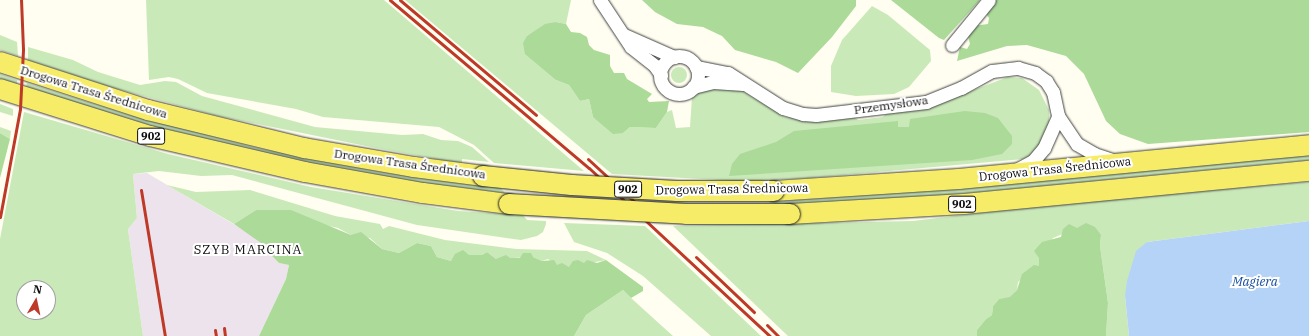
<!DOCTYPE html>
<html>
<head>
<meta charset="utf-8">
<style>
  body { margin:0 }
  #map { position:relative; width:1309px; height:336px; overflow:hidden; background:#fffef0; font-family:"IBM Plex Serif",serif }
  div>[style] { position:absolute }
  [style*='--x'] { left:calc(var(--x)*1px); top:calc(var(--y)*1px); width:calc(var(--w)*1px); rotate:calc(var(--a)*1deg) }
  .industrial>* { inset:0; background:#ede3ec }
  .green>* { inset:0; background:#cae9b9 }
  .round { border-radius:50% }
  .forest>* { inset:0; background:#abda99 }
  .water>* { inset:0; background:#b5d3f6 }
  .roads { filter:drop-shadow(0 0 1px #414141) drop-shadow(0 0 1px #414141) }
  .street>* { height:13px; margin:-6.5px; padding:0 6.5px; transform-origin:6.5px; border-radius:6.5px; background:#fff }
  .street>.ring { margin:-6.5px; padding:0; box-sizing:content-box; background:none; border:13px solid #fff; border-radius:50% }
  .primary>* { height:20px; margin:-10px; padding:0 10px; transform-origin:10px; border-radius:10px; background:#f7ec67 }
  .rail>* { height:3px; margin:-1.5px; padding:0 1.5px; transform-origin:1.5px; border-radius:1.5px; background:#be3927 }
  .bridges { filter:drop-shadow(0 0 1px #1f1f1f) drop-shadow(0 0 1px #1f1f1f) }
  .primary-bridge>* { height:20px; margin:-10px; padding:0 10px; transform-origin:10px; border-radius:10px; background:#f7ec67 }
  span { translate:-50% -50%; white-space:nowrap; text-align:center; line-height:1.15; -webkit-text-stroke:4px #fff; paint-order:stroke }
  .shield-label span { padding:1px 3px; background:#fff; border:1px solid; border-radius:3px; -webkit-text-stroke-width:0 }
  .shield-label { font-size:11px; color:#0e0e0e; font-weight:700 }
  .street-label { font-size:12px; color:#0e0e0e }
  .neighbourhood-label { font-size:13px; color:#0e0e0e; letter-spacing:1px }
  .water-label { font-size:13px; color:#184ea0; font-style:italic }
  .north { position:absolute; left:16px; top:280px; width:40px; height:40px; box-sizing:border-box; background:#fff; border:1px solid #9f9f9f; border-radius:50%; rotate:9deg; font-size:11px; font-weight:700; line-height:16px; text-align:center; color:#0e0e0e }
  .north::after { content:''; display:block; margin:auto; width:14px; height:18px; background:#be3927; clip-path:polygon(50% 0,100% 100%,50% 72%,0 100%) }
</style>
</head>
<body>
<div id="map">
  <div class="industrial">
    <i style="clip-path:polygon(147px 173px,267px 244px,271px 255px,279px 263px,289px 265px,286px 279px,259px 336px,143px 336px,128px 229px,137px 218px,133px 174px)"></i>
  </div>
  <div class="green">
    <i style="clip-path:polygon(146px 0,384px 0,584px 171px,494px 163px,474px 145px,439px 127px,323px 117px,296px 109px,207px 93px,178px 79px,169px 77px,149px 80px)"></i>
    <i style="clip-path:polygon(405px 0,571px 0,566px 24px,556px 22px,527px 36px,556px 80px,569px 85px,580px 101px,589px 99px,593px 117px,623px 133px,630px 127px,656px 128px,667px 112px,672px 110px,676px 128px,690px 127px,692px 97px,705px 87px,734px 88px,742px 91px,785px 117px,815px 121px,853px 116px,858px 120px,883px 117px,887px 112px,955px 97px,1008px 77px,1022px 78px,1039px 90px,1049px 110px,1049px 126px,1046px 138px,1030px 156px,1023px 159px,810px 178px,739px 181px,612px 174px)"></i>
    <i style="clip-path:polygon(872px 6px,888px 15px,930px 50px,931px 61px,909px 87px,894px 94px,856px 96px,831px 92px,831px 66px,842px 40px)"></i>
    <i style="clip-path:polygon(0 35px,17px 42px,18px 56px,0 50px)"></i>
    <i style="clip-path:polygon(28px 47px,73px 60px,98px 72px,140px 85px,165px 81px,176px 82px,202px 96px,315px 127px,402px 135px,423px 134px,441px 140px,458px 141px,472px 147px,489px 162px,462px 159px,462px 163px,453px 162px,376px 148px,218px 116px,110px 87px,28px 60px)"></i>
    <i class="round" style="left:671px;top:67px;width:16px;height:16px"></i>
    <i style="clip-path:polygon(0 74px,17px 80px,17px 85px,0 79px)"></i>
    <i style="clip-path:polygon(27px 83px,126px 114px,262px 149px,381px 172px,500px 187px,505px 193px,413px 182px,326px 167px,171px 132px,26px 88px)"></i>
    <i style="clip-path:polygon(0 104px,13px 109px,13px 116px,0 112px)"></i>
    <i style="clip-path:polygon(evenodd,24px 112px,168px 154px,311px 187px,458px 211px,523px 215px,527px 220px,546px 221px,546px 224px,543px 232px,537px 236px,521px 240px,417px 225px,232px 175px,201px 176px,159px 171px,133px 174px,137px 218px,128px 229px,143px 336px,0 336px,0 239px,24px 112px,24px 288px,48px 288px,48px 312px,24px 312px,24px 288px)"></i>
    <i style="clip-path:polygon(0 127px,11px 131px,10px 139px,0 133px)"></i>
    <i style="clip-path:polygon(1309px 155px,1309px 160px,927px 197px,778px 205px,769px 202px,958px 188px)"></i>
    <i style="clip-path:polygon(1309px 182px,1309px 221px,1147px 242px,1125px 296px,1129px 336px,1106px 336px,1108px 303px,1100px 246px,1101px 235px,1077px 228px,1053px 238px,1039px 258px,1039px 266px,1018px 282px,1017px 290px,1010px 298px,999px 299px,993px 306px,992px 315px,986px 319px,977px 330px,977px 336px,788px 336px,673px 226px,913px 221px,1098px 199px)"></i>
    <i style="clip-path:polygon(167px 185px,196px 192px,250px 190px,335px 216px,380px 224px,383px 229px,389px 226px,445px 240px,517px 249px,587px 251px,606px 260px,569px 267px,557px 265px,548px 259px,542px 261px,533px 257px,496px 259px,487px 252px,482px 255px,469px 255px,451px 261px,437px 257px,431px 246px,417px 243px,399px 253px,382px 249px,370px 238px,351px 235px,338px 228px,256px 210px,234px 224px)"></i>
    <i style="clip-path:polygon(564px 223px,645px 226px,761px 336px,711px 336px,643px 276px,607px 253px,574px 242px)"></i>
    <i style="clip-path:polygon(623px 290px,631px 298px,673px 336px,574px 336px,586px 315px)"></i>
  </div>
  <div class="forest">
    <i style="clip-path:polygon(642px 0,856px 0,856px 6px,832px 37px,798px 73px,776px 62px,735px 50px,722px 36px,703px 27px,677px 24px,655px 12px)"></i>
    <i style="clip-path:polygon(891px 0,980px 0,944px 40px,939px 38px)"></i>
    <i style="clip-path:polygon(993px 0,1309px 0,1309px 132px,1148px 144px,1120px 134px,1106px 121px,1084px 74px,1066px 56px,1027px 45px,1007px 46px,957px 61px,960px 47px,967px 49px,970px 44px,967px 32px,973px 26px,988px 24px,989px 18px,986px 14px)"></i>
    <i style="clip-path:polygon(556px 22px,566px 24px,571px 32px,580px 33px,587px 37px,589px 45px,594px 50px,610px 55px,610px 66px,614px 73px,624px 73px,627px 79px,652px 94px,647px 99px,649px 102px,669px 101px,667px 112px,656px 128px,630px 127px,623px 133px,613px 134px,593px 117px,589px 99px,580px 101px,569px 85px,556px 80px,525px 54px,523px 43px,527px 36px,545px 24px)"></i>
    <i style="clip-path:polygon(965px 111px,985px 113px,998px 118px,1012px 136px,1012px 144px,1002px 154px,972px 160px,729px 176px,732px 164px,740px 154px,776px 142px,794px 131px,898px 121px,898px 127px,909px 127px,910px 119px)"></i>
    <i style="clip-path:polygon(0 133px,10px 139px,0 178px)"></i>
    <i style="clip-path:polygon(256px 210px,291px 210px,351px 235px,361px 232px,382px 249px,399px 253px,417px 243px,431px 246px,437px 257px,451px 261px,455px 254px,463px 250px,469px 255px,482px 255px,487px 252px,496px 259px,506px 255px,510px 258px,520px 258px,523px 253px,531px 253px,533px 257px,542px 261px,554px 260px,557px 265px,562px 263px,569px 267px,573px 261px,578px 260px,584px 263px,587px 260px,597px 263px,606px 260px,643px 287px,643px 291px,631px 298px,623px 290px,586px 315px,574px 336px,259px 336px,286px 279px,289px 265px,279px 263px,271px 255px,267px 244px,261px 243px,234px 224px)"></i>
    <i style="clip-path:polygon(1086px 223px,1095px 227px,1101px 235px,1100px 246px,1108px 303px,1106px 336px,977px 336px,977px 330px,986px 319px,992px 315px,993px 306px,999px 299px,1010px 297px,1017px 290px,1022px 274px,1034px 265px,1039px 266px,1039px 258px,1034px 251px,1042px 242px,1061px 237px,1063px 229px,1069px 224px,1077px 228px)"></i>
  </div>
  <div class="water">
    <i style="clip-path:polygon(1309px 221px,1309px 336px,1129px 336px,1125px 296px,1127px 281px,1136px 251px,1147px 242px)"></i>
  </div>
  <div class="roads">
    <div class="street">
      <i style="--x:600;--y:0;--w:56;--a:56.6"></i>
      <i style="--x:631;--y:47;--w:31;--a:38"></i>
      <i style="--x:655;--y:66;--w:11;--a:56"></i>
      <i style="--x:624;--y:35;--w:55;--a:23.7"></i>
      <i style="--x:952;--y:45;--w:58;--a:-50.6"></i>
      <i class="ring" style="left:660px;top:56px;width:25px;height:25px"></i>
      <i style="--x:696;--y:67;--w:33;--a:11"></i>
      <i style="--x:728;--y:73;--w:65;--a:32.5"></i>
      <i style="--x:783;--y:108;--w:21;--a:17"></i>
      <i style="--x:803;--y:114;--w:13;--a:4"></i>
      <i style="--x:816;--y:115;--w:111;--a:-6.7"></i>
      <i style="--x:926;--y:102;--w:38;--a:-22"></i>
      <i style="--x:961;--y:88;--w:35;--a:-29"></i>
      <i style="--x:992;--y:71;--w:26;--a:-7"></i>
      <i style="--x:1018;--y:68;--w:18;--a:16"></i>
      <i style="--x:1035;--y:73;--w:14;--a:36"></i>
      <i style="--x:1046;--y:81;--w:13;--a:58"></i>
      <i style="--x:1053;--y:92;--w:25;--a:78"></i>
      <i style="--x:1058;--y:116;--w:34;--a:56"></i>
      <i style="--x:1077;--y:144;--w:20;--a:30"></i>
      <i style="--x:1094;--y:154;--w:23;--a:18"></i>
      <i style="--x:693;--y:87;--w:21;--a:-14"></i>
      <i style="--x:713;--y:82;--w:30;--a:4"></i>
      <i style="--x:1016;--y:170;--w:19;--a:-28"></i>
      <i style="--x:1033;--y:161;--w:17;--a:-50"></i>
      <i style="--x:1044;--y:148;--w:35;--a:-66"></i>
    </div>
    <div class="primary">
      <i style="--x:0;--y:62;--w:156;--a:18"></i>
      <i style="--x:148;--y:110;--w:161;--a:13.7"></i>
      <i style="--x:304;--y:148;--w:112;--a:9.8"></i>
      <i style="--x:414;--y:167;--w:70;--a:7.4"></i>
      <i style="--x:0;--y:89;--w:157;--a:17.4"></i>
      <i style="--x:150;--y:136;--w:159;--a:13.1"></i>
      <i style="--x:305;--y:172;--w:120;--a:10.1"></i>
      <i style="--x:423;--y:193;--w:87;--a:7.3"></i>
      <i style="--x:774;--y:191;--w:185;--a:-3.7"></i>
      <i style="--x:959;--y:179;--w:352;--a:-5.5"></i>
      <i style="--x:790;--y:214;--w:174;--a:-3.3"></i>
      <i style="--x:964;--y:204;--w:347;--a:-5.5"></i>
    </div>
  </div>
  <div class="rail">
    <i style="--x:390;--y:0;--w:260;--a:40.2"></i>
    <i style="--x:589;--y:168;--w:247;--a:42.9"></i>
    <i style="--x:400;--y:0;--w:178;--a:40.2"></i>
    <i style="--x:588;--y:159;--w:68;--a:42.6"></i>
    <i style="--x:141;--y:190;--w:148;--a:80.7"></i>
    <i style="--x:0;--y:217;--w:110;--a:-79.5"></i>
    <i style="--x:20;--y:109;--w:60;--a:-87.1"></i>
    <i style="--x:23;--y:49;--w:49;--a:-92.3"></i>
    <i style="--x:696;--y:257;--w:80;--a:43.5"></i>
    <i style="--x:767;--y:325;--w:16;--a:45"></i>
    <i style="--x:224;--y:328;--w:8;--a:83"></i>
    <i style="--x:215;--y:330;--w:6;--a:81"></i>
  </div>
  <div class="bridges">
    <div class="primary-bridge">
      <i style="--x:483;--y:176;--w:89;--a:5.8"></i>
      <i style="--x:572;--y:185;--w:105;--a:3.3"></i>
      <i style="--x:677;--y:191;--w:97;--a:0"></i>
      <i style="--x:509;--y:204;--w:177;--a:3.2"></i>
      <i style="--x:686;--y:214;--w:104;--a:0"></i>
    </div>
  </div>
  <div class="shield-label">
    <span style="left:151px;top:136px">902</span>
    <span style="left:628px;top:189px">902</span>
    <span style="left:962px;top:204px">902</span>
  </div>
  <div class="street-label">
    <span style="left:94px;top:92px;rotate:17deg">Drogowa Trasa Średnicowa</span>
    <span style="left:891px;top:105px;rotate:-8deg">Przemysłowa</span>
    <span style="left:410px;top:164px;rotate:8deg">Drogowa Trasa Średnicowa</span>
    <span style="left:1055px;top:169px;rotate:-6deg">Drogowa Trasa Średnicowa</span>
    <span style="left:732px;top:189px;rotate:-1deg">Drogowa Trasa Średnicowa</span>
  </div>
  <div class="neighbourhood-label">
    <span style="left:248px;top:250px">SZYB MARCINA</span>
  </div>
  <div class="water-label">
    <span style="left:1255px;top:282px">Magiera</span>
  </div>
  <div class="north">N</div>
</div>
</body>
</html>
